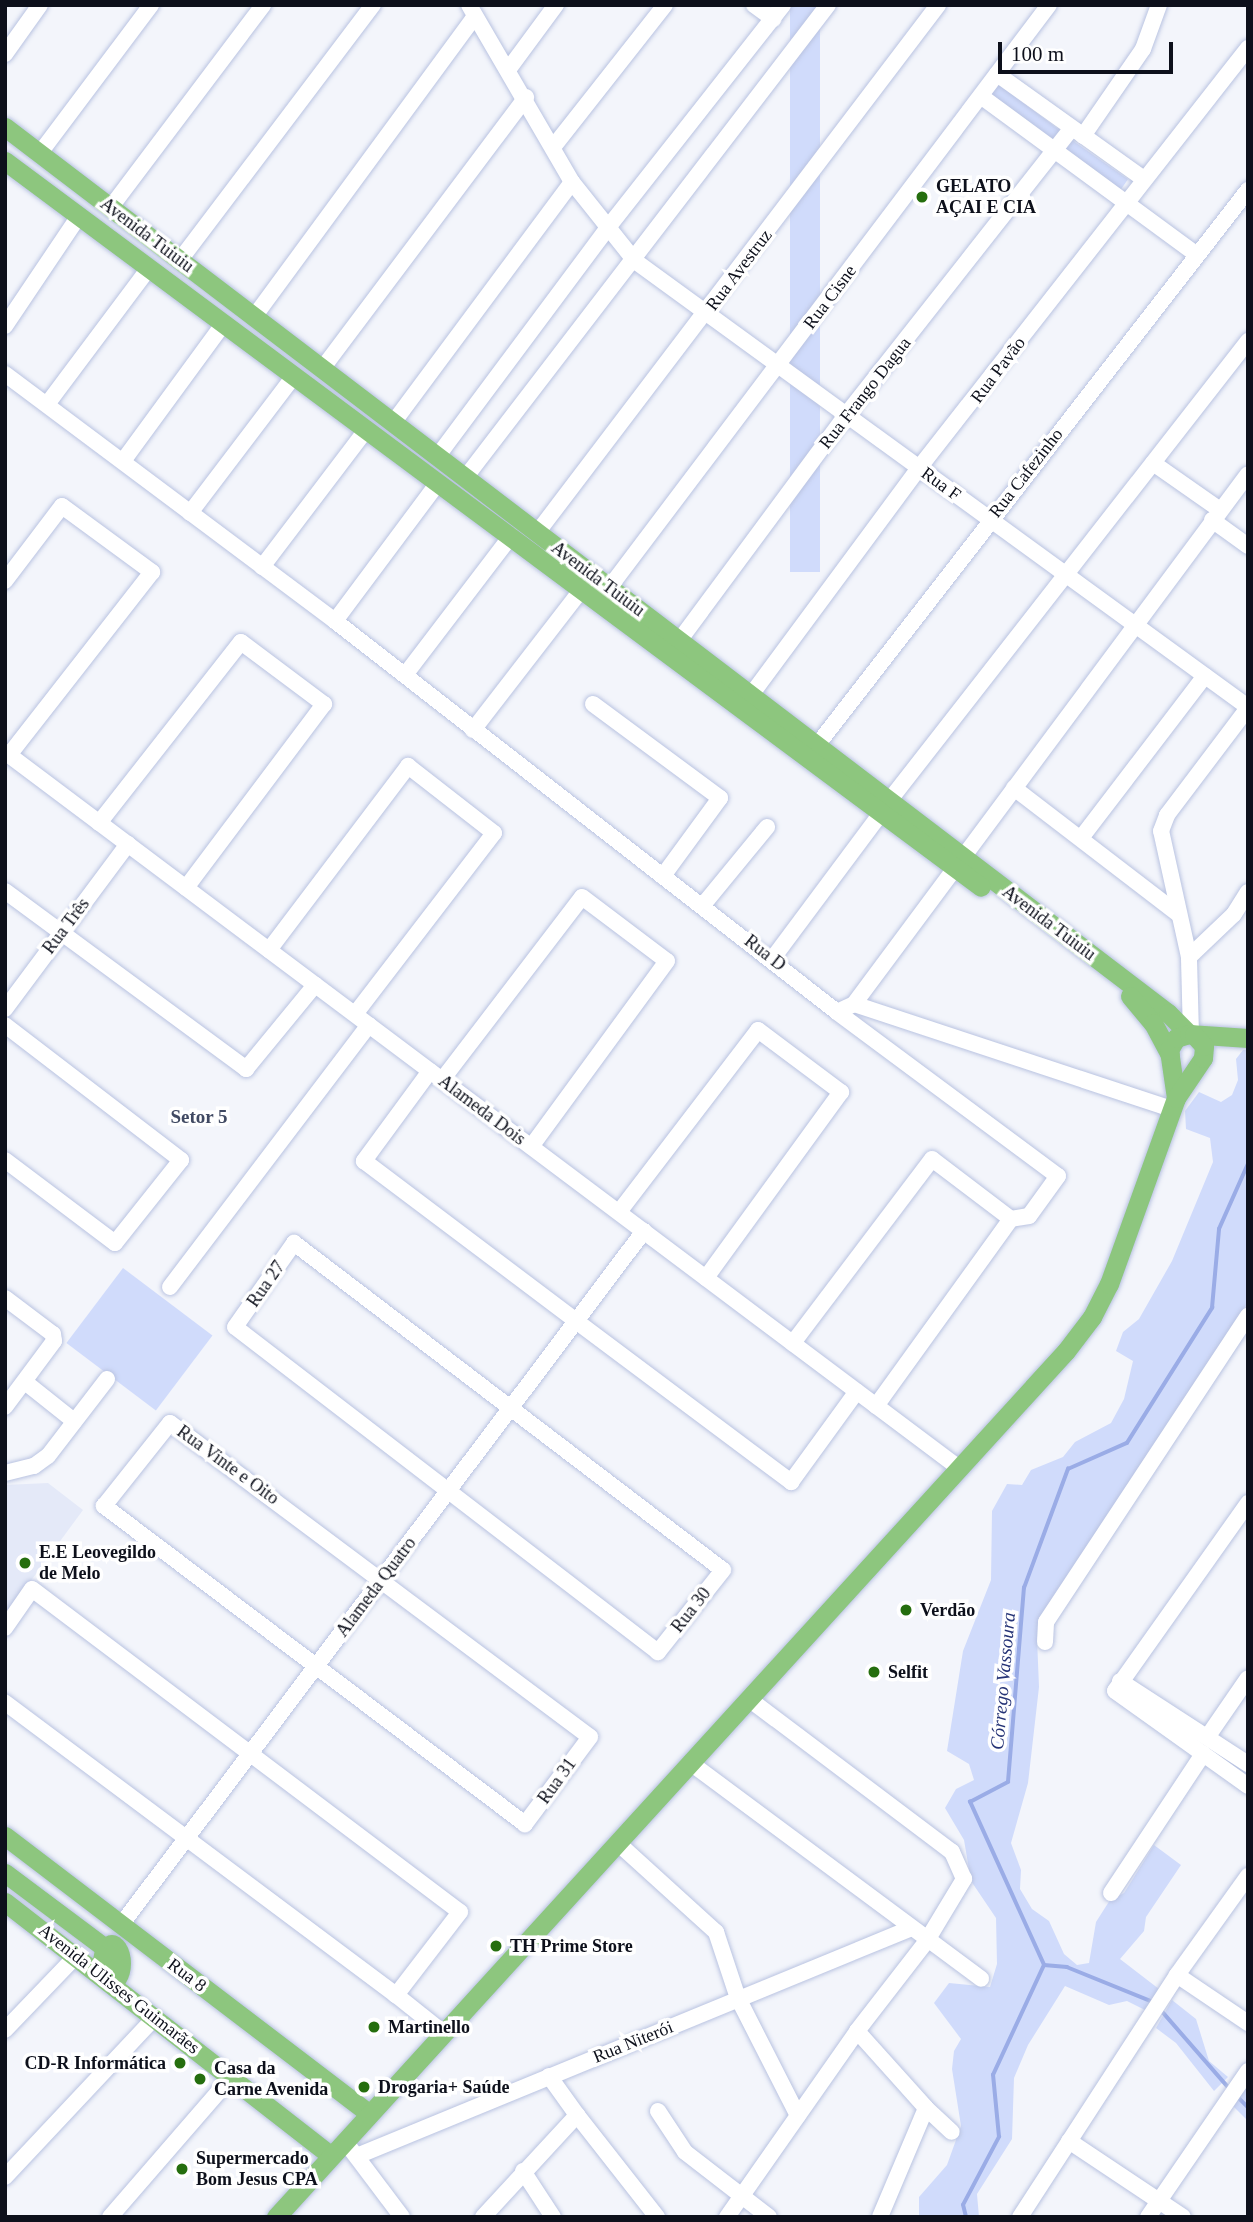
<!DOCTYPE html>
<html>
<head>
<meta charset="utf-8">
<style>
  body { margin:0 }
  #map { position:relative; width:1253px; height:2222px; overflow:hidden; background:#f3f5fb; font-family:Georgia,serif }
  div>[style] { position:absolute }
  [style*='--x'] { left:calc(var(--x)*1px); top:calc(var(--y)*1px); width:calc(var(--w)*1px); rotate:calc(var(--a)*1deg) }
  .built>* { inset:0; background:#e4e9f8 }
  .green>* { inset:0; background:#d0dbfb; transform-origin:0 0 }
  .stream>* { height:3.5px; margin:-1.75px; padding:0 1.75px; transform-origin:1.75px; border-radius:1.75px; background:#9aace6 }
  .roads { filter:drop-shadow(0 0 2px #b9c3e1) drop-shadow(0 0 2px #b9c3e1) }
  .minor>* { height:16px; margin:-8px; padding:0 8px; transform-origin:8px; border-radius:8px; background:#fff }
  .major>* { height:19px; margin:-9.5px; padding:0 9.5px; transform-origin:9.5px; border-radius:9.5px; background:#8dc67e }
  .major>.ring { margin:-9.5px; padding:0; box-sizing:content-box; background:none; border:19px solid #8dc67e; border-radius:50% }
  .dots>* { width:19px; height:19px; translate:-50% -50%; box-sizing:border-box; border:4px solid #fff; border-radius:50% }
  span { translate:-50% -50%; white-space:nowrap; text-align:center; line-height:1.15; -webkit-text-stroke:7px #fff; paint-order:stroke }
  .poi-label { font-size:18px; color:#0d101b; font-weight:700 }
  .left { translate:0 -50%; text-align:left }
  .right { translate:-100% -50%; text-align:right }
  .street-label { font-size:18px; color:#0d101b }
  .neighbourhood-label { font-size:19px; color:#404962; font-weight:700 }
  .water-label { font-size:19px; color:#253376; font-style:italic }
  .frame { position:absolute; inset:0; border:7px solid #0d101b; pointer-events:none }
  .scale { position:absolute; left:998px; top:42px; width:175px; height:32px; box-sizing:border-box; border:4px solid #0d101b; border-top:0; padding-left:9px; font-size:21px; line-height:24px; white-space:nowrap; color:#0d101b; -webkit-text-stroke:5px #fff; paint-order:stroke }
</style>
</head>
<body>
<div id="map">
  <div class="built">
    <i style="clip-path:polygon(48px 1483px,83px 1510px,5px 1616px,5px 1485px)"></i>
  </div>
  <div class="green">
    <i style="left:790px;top:5px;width:30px;height:567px"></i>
    <i style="left:997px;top:83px;width:85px;height:14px;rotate:37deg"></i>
    <i style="left:1069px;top:138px;width:72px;height:14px;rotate:35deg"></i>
    <i style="clip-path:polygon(1243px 1050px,1248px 1050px,1248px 1302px,1037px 1638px,1039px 1687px,1028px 1783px,1011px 1843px,1021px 1870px,1020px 1889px,1032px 1909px,1049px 1921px,1064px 1954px,1077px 1965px,1089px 1963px,1096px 1922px,1110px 1900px,1124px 1893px,1154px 1845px,1181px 1865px,1146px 1917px,1144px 1931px,1120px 1959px,1159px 1989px,1147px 2011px,1127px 2001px,1109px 2005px,1065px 1986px,1028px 2045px,1014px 2078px,1012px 2139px,977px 2194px,979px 2217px,919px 2217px,919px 2197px,947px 2165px,961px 2126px,952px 2069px,954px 2051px,961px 2039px,934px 2003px,949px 1983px,990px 1987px,997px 1964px,996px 1918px,971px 1881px,964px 1840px,945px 1808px,956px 1789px,974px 1780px,969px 1764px,947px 1751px,963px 1651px,991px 1580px,992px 1511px,1007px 1484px,1022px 1485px,1031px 1470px,1063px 1457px,1075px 1442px,1111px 1423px,1124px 1399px,1133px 1361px,1116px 1351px,1123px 1332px,1139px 1319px,1172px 1261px,1213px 1162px,1210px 1138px,1186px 1129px,1185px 1111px,1199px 1092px,1221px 1102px,1232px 1095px,1238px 1080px,1236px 1059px)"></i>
    <i style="left:123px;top:1268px;width:112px;height:94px;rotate:37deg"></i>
    <i style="clip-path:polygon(1172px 2000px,1196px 2019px,1209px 2061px,1228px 2077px,1214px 2091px,1176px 2043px,1156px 2028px)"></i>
    <i style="clip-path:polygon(1248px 2084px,1248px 2121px,1231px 2104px)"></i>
  </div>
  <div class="stream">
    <i style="--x:1044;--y:1965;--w:23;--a:5"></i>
    <i style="--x:1067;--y:1967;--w:93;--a:22.1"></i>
    <i style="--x:1161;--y:2010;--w:103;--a:48.9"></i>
    <i style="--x:1237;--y:2096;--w:16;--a:45"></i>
    <i style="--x:966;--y:2217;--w:12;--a:-104"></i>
    <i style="--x:963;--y:2205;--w:77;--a:-62.1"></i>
    <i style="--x:999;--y:2137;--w:62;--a:-95.5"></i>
    <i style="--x:993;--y:2075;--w:121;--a:-65.1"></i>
    <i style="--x:1044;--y:1965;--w:179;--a:-114.4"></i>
    <i style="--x:970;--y:1802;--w:43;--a:-27.8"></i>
    <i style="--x:1008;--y:1782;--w:195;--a:-85.3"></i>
    <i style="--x:1024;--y:1588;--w:127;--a:-69.7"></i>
    <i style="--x:1068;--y:1469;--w:64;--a:-23.8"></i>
    <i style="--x:1127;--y:1443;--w:160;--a:-57.8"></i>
    <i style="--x:1212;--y:1308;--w:79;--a:-84.9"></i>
    <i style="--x:1219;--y:1229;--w:71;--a:-66"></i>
  </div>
  <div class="roads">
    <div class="minor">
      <i style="--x:469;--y:5;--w:205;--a:59.8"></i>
      <i style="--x:572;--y:182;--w:101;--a:51.4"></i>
      <i style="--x:635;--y:261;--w:758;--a:36.04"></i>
      <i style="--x:754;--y:5;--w:24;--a:36"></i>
      <i style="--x:5;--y:54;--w:60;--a:-54.5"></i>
      <i style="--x:508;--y:70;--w:81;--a:-53.6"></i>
      <i style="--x:997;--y:74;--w:178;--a:35.6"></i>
      <i style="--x:982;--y:97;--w:265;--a:36.3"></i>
      <i style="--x:1083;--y:136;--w:106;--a:-55.4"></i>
      <i style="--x:1143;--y:49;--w:47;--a:-70"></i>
      <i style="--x:554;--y:146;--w:179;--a:-51.8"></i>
      <i style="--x:40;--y:153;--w:185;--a:-53.1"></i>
      <i style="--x:111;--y:207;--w:253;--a:-53"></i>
      <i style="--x:180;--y:260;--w:320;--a:-52.9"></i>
      <i style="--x:254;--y:317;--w:373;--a:-53.7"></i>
      <i style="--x:5;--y:326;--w:133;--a:-56.1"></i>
      <i style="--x:322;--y:369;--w:340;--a:-53.1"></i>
      <i style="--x:5;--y:374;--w:412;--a:36.8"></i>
      <i style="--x:335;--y:621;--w:636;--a:37.91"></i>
      <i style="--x:837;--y:1012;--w:275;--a:36.6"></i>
      <i style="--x:1058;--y:1176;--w:49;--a:125.9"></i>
      <i style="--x:1029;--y:1216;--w:18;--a:171"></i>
      <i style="--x:1011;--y:1219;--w:99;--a:-142.8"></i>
      <i style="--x:932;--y:1159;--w:231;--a:127.1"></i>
      <i style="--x:48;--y:403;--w:169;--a:-53.2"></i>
      <i style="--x:393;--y:423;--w:300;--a:-53.4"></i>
      <i style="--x:437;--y:457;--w:283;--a:-53.3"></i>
      <i style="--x:606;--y:230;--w:286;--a:-51.8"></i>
      <i style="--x:123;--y:461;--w:171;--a:-53.8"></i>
      <i style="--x:1153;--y:463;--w:82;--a:35"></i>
      <i style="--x:465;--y:478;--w:596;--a:-52.5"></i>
      <i style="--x:190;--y:513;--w:172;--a:-52.8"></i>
      <i style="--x:1212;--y:520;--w:44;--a:35.8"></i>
      <i style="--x:537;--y:533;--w:663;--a:-52.78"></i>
      <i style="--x:262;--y:567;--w:172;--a:-52.8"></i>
      <i style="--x:5;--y:581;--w:94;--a:-52.8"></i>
      <i style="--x:62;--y:506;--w:112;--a:36.3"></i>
      <i style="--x:152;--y:572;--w:232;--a:128"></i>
      <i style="--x:609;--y:588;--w:730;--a:-52.96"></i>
      <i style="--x:335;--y:621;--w:172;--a:-53.3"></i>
      <i style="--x:679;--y:641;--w:281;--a:-53.5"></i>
      <i style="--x:846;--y:415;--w:364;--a:-51.8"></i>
      <i style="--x:405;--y:675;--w:175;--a:-52.7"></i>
      <i style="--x:751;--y:695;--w:282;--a:-53.5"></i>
      <i style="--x:919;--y:468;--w:534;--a:-51.93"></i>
      <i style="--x:593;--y:704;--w:158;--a:36.5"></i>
      <i style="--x:720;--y:798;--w:97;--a:126.2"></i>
      <i style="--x:473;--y:730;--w:178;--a:-52.3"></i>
      <i style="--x:5;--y:752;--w:1193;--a:36.89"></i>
      <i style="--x:811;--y:753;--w:713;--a:-52.18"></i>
      <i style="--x:1014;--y:788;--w:207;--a:37.5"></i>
      <i style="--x:889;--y:801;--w:584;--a:-52.03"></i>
      <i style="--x:99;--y:823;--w:230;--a:-51.9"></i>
      <i style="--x:241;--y:642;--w:104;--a:36.8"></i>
      <i style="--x:324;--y:704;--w:230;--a:126.9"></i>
      <i style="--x:1081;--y:838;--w:204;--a:-52.6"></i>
      <i style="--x:5;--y:891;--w:300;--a:36.4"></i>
      <i style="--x:246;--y:1069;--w:109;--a:-50.6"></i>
      <i style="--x:703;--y:905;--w:101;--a:-50.6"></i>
      <i style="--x:269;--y:950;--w:231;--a:-52.9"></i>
      <i style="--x:408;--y:766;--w:109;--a:37.9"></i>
      <i style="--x:494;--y:833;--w:228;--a:127.5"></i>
      <i style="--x:1189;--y:957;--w:62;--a:-43.7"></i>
      <i style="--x:1234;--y:914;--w:26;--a:-58"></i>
      <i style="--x:773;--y:958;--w:181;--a:-53.3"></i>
      <i style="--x:854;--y:1004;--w:335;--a:18.3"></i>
      <i style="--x:5;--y:1009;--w:206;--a:-53.3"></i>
      <i style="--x:837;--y:1012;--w:19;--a:-25"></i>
      <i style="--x:854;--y:1004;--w:660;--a:-53.37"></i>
      <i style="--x:5;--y:1025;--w:222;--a:37.5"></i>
      <i style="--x:181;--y:1160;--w:106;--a:128.5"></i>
      <i style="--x:115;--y:1243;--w:138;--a:-143"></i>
      <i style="--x:1191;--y:1035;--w:78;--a:-91.5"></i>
      <i style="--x:1189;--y:957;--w:129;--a:-102.5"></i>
      <i style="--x:1161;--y:831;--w:17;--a:-69"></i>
      <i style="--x:1167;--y:815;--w:134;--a:-52.9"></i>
      <i style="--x:430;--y:1071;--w:112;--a:126.3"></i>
      <i style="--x:364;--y:1161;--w:266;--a:37"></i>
      <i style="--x:576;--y:1321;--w:269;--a:36.8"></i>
      <i style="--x:791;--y:1482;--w:112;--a:-54"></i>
      <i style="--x:442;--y:1080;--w:230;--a:-52.6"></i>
      <i style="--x:582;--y:897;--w:106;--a:37"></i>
      <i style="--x:667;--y:961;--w:230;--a:126.2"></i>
      <i style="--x:619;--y:1212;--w:229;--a:-52.6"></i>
      <i style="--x:758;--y:1030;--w:104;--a:36.8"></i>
      <i style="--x:841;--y:1092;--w:230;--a:126"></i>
      <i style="--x:294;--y:1243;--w:539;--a:37.32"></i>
      <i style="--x:723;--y:1570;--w:105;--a:128.4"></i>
      <i style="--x:658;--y:1652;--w:533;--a:-142.46"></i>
      <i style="--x:235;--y:1327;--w:103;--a:-54.9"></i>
      <i style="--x:170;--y:1287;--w:329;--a:-52.8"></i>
      <i style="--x:5;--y:1298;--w:60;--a:36.9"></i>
      <i style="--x:53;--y:1334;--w:7;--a:82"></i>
      <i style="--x:54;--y:1341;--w:82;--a:126.6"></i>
      <i style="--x:25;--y:1382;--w:63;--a:38.5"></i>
      <i style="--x:876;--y:1406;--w:231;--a:-54.2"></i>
      <i style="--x:170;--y:1423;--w:524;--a:36.78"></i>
      <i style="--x:590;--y:1737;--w:109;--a:126.8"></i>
      <i style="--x:525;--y:1824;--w:528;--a:-142.93"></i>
      <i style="--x:104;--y:1506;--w:106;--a:-51.5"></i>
      <i style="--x:5;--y:1473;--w:30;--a:-14"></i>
      <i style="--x:34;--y:1466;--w:17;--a:-36"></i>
      <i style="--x:48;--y:1456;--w:97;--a:-52.5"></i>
      <i style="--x:1248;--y:1503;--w:230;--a:125.3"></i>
      <i style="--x:1115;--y:1691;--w:163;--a:35.5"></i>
      <i style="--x:5;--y:1628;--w:47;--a:-55.3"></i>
      <i style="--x:32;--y:1589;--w:536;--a:37.04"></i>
      <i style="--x:460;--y:1912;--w:105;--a:127.6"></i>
      <i style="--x:396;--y:1995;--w:489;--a:-143.2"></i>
      <i style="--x:1045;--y:1642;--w:20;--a:-87"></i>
      <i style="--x:1046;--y:1622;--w:367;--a:-56.6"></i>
      <i style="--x:1120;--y:1681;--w:153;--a:33"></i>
      <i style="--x:1208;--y:1736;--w:70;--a:-55.4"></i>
      <i style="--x:692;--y:1764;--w:360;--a:36.6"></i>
      <i style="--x:620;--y:1845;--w:130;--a:42.2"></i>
      <i style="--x:716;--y:1932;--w:70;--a:71.6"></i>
      <i style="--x:738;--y:1998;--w:132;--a:63"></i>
      <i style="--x:1111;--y:1893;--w:167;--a:-56.5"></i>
      <i style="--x:121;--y:1925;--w:869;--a:-53"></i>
      <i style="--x:1177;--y:1975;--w:86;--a:34.1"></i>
      <i style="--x:396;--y:1995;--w:63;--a:38.5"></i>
      <i style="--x:5;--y:2030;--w:104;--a:-46.2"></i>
      <i style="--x:857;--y:2031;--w:103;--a:48.1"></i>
      <i style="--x:926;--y:2108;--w:118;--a:112.9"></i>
      <i style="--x:926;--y:2108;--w:35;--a:43"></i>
      <i style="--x:658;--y:2111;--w:49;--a:56.6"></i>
      <i style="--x:685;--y:2152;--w:106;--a:37.7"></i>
      <i style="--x:577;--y:2115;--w:130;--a:51.9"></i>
      <i style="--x:1069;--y:2141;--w:137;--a:33.7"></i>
      <i style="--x:350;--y:2148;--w:86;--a:53"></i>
      <i style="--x:357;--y:2156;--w:597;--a:-22.35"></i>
      <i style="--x:523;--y:2171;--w:55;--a:56.9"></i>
      <i style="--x:5;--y:2177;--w:219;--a:-46.8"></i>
      <i style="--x:110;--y:2217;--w:186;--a:-49.1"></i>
      <i style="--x:483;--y:2217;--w:139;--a:-47.3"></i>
      <i style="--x:577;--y:2115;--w:48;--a:-125.7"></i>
      <i style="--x:727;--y:2217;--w:227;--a:-55"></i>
      <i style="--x:857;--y:2031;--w:113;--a:-52.2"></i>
      <i style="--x:926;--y:1942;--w:74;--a:-58.9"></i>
      <i style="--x:964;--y:1879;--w:30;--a:-114"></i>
      <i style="--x:952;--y:1852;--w:253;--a:-143"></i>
      <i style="--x:1020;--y:2217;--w:288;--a:-57"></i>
      <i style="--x:1177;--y:1975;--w:122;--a:-54.4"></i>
      <i style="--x:1148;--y:2217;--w:177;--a:-55.6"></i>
    </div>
    <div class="major">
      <i style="--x:5;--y:127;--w:1462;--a:37.3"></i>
      <i style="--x:1168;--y:1013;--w:30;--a:45"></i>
      <i style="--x:5;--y:161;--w:1216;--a:36.64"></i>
      <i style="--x:1130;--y:996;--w:35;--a:50"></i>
      <i style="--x:1153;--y:1023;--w:36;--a:62"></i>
      <i style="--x:1176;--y:1098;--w:49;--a:-98.3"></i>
      <i style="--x:1169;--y:1050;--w:14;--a:-60"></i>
      <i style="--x:1176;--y:1038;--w:14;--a:-17"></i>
      <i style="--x:1189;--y:1034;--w:59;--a:3.9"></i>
      <i style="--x:5;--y:1836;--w:457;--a:37.3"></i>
      <i style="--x:5;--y:1873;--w:124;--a:36.8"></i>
      <i style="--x:5;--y:1902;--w:412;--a:37.9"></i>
      <i class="ring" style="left:102px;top:1944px;width:-1px;height:-1px"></i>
      <i style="--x:276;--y:2217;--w:1172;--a:-47.63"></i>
      <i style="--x:1066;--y:1351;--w:43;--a:-52.6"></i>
      <i style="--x:1092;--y:1317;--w:37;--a:-63"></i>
      <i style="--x:1109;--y:1284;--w:198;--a:-70.2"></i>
      <i style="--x:1176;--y:1098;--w:48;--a:-56"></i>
      <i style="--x:1203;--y:1058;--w:12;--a:-85"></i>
      <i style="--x:1204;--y:1046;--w:15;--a:-132"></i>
    </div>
  </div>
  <div class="dots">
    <i style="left:922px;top:197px;background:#256e0e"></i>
    <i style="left:25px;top:1563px;background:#256e0e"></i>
    <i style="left:906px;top:1610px;background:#256e0e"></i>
    <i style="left:874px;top:1672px;background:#256e0e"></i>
    <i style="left:496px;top:1946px;background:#256e0e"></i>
    <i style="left:374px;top:2027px;background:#256e0e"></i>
    <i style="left:180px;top:2063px;background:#256e0e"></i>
    <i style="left:200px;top:2079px;background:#256e0e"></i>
    <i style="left:364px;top:2087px;background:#256e0e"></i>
    <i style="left:182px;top:2169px;background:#256e0e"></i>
  </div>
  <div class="poi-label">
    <span class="left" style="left:936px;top:197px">GELATO<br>AÇAI E CIA</span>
    <span class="left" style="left:39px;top:1563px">E.E Leovegildo<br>de Melo</span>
    <span class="left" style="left:920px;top:1610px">Verdão</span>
    <span class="left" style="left:888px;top:1672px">Selfit</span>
    <span class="left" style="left:510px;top:1946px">TH Prime Store</span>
    <span class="left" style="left:388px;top:2027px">Martinello</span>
    <span class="right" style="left:166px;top:2063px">CD-R Informática</span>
    <span class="left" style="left:214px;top:2079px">Casa da<br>Carne Avenida</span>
    <span class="left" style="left:378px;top:2087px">Drogaria+ Saúde</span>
    <span class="left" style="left:196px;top:2169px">Supermercado<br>Bom Jesus CPA</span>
  </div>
  <div class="street-label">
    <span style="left:147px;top:235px;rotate:37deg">Avenida Tuiuiu</span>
    <span style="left:739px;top:270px;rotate:-53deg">Rua Avestruz</span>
    <span style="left:830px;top:297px;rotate:-53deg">Rua Cisne</span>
    <span style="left:998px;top:370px;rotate:-53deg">Rua Pavão</span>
    <span style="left:865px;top:393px;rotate:-52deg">Rua Frango Dagua</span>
    <span style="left:1026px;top:473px;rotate:-52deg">Rua Cafezinho</span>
    <span style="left:941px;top:484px;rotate:36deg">Rua F</span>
    <span style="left:598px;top:579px;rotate:37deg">Avenida Tuiuiu</span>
    <span style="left:1049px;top:923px;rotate:37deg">Avenida Tuiuiu</span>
    <span style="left:66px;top:926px;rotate:-53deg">Rua Três</span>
    <span style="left:765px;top:953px;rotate:38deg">Rua D</span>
    <span style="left:482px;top:1110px;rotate:37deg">Alameda Dois</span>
    <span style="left:266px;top:1284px;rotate:-55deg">Rua 27</span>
    <span style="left:228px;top:1465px;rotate:36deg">Rua Vinte e Oito</span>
    <span style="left:376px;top:1587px;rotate:-53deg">Alameda Quatro</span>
    <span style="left:691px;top:1610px;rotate:-52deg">Rua 30</span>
    <span style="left:557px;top:1781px;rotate:-54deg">Rua 31</span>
    <span style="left:187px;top:1975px;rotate:37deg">Rua 8</span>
    <span style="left:119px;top:1989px;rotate:38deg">Avenida Ulisses Guimarães</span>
    <span style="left:633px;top:2042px;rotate:-22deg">Rua Niterói</span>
  </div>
  <div class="neighbourhood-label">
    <span style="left:199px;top:1117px">Setor 5</span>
  </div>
  <div class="water-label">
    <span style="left:1003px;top:1681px;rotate:-85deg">Córrego Vassoura</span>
  </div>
  <div class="frame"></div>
  <div class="scale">100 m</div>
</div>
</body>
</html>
